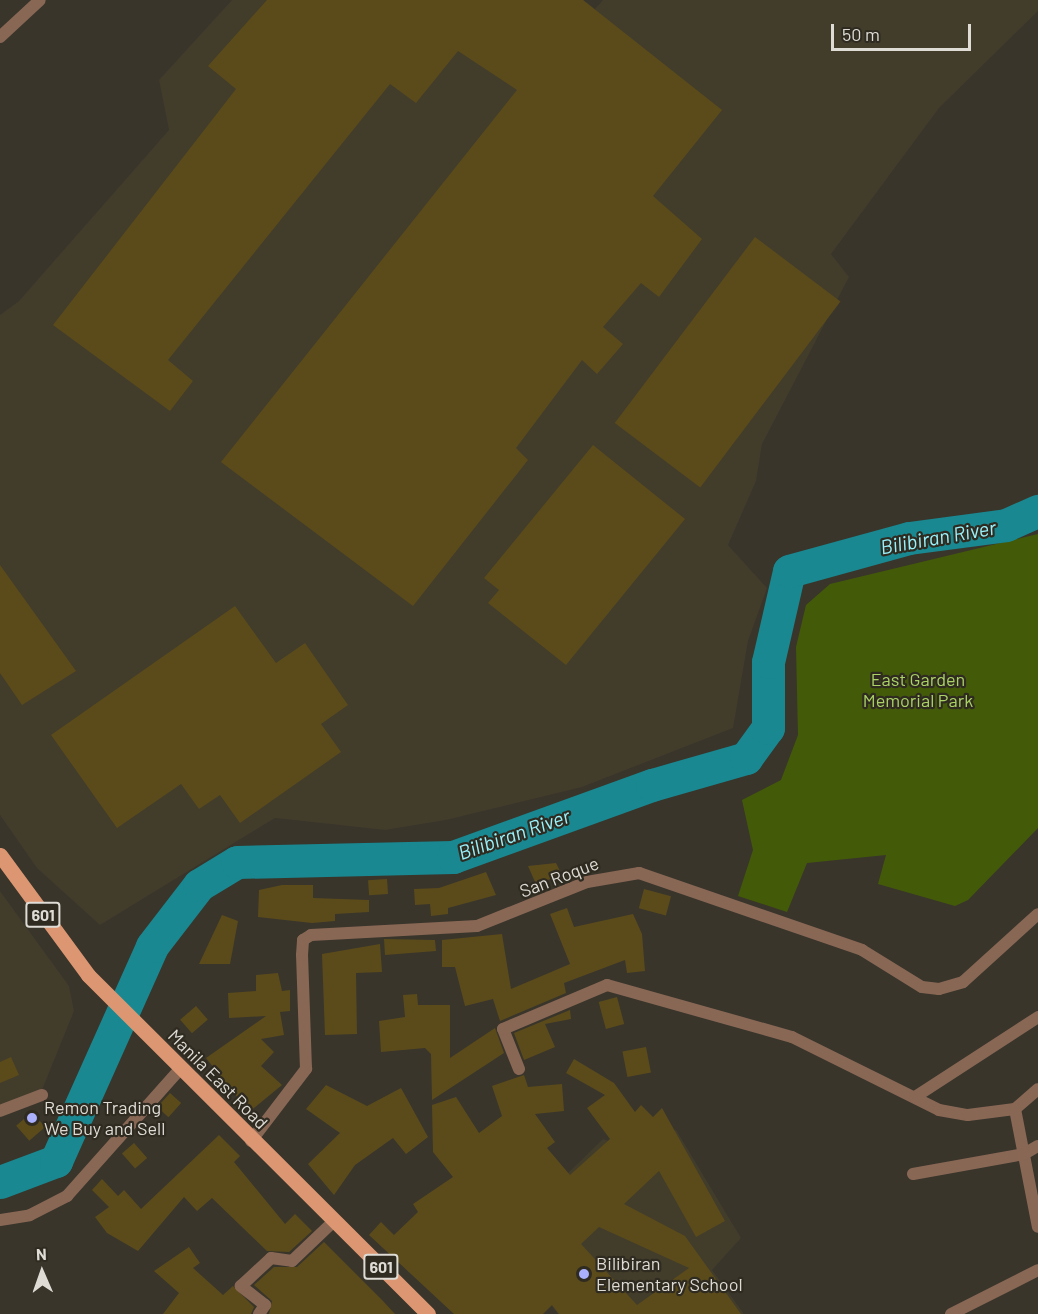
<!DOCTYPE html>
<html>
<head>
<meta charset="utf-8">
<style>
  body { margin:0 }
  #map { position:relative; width:1038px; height:1314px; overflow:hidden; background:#39352b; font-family:Barlow,sans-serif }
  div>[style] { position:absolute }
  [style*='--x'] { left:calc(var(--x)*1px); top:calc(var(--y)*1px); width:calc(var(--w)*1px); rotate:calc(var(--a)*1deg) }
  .built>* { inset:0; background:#423c2b }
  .green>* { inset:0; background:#435b08 }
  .river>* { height:33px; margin:-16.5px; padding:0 16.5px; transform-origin:16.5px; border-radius:16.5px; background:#198891 }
  .building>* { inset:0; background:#5b4b1b; transform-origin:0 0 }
  .minor>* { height:12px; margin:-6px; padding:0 6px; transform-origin:6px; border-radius:6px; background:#896755 }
  .tertiary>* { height:12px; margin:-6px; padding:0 6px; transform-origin:6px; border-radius:6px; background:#896755 }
  .primary>* { height:15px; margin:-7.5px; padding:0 7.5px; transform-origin:7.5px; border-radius:7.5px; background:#dc9671 }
  .dots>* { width:16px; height:16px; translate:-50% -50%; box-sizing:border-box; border:3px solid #2f2b21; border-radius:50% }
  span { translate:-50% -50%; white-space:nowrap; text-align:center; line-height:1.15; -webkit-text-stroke:4.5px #2f2b21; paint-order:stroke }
  .shield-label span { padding:2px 4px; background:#2f2b21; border:2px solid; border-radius:4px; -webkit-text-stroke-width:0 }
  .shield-label { font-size:16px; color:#dedcd5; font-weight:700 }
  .park-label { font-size:18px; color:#abd365 }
  .street-label { font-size:18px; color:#dedcd5 }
  .poi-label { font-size:18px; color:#dedcd5 }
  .left { translate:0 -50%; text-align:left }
  .water-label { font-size:20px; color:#98f2fb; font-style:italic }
  .north { position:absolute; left:12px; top:1242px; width:60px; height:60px; -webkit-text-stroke:4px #2f2b21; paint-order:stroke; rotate:358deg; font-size:16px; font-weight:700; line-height:24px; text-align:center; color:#dedcd5 }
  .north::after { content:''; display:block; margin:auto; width:21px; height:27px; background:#dedcd5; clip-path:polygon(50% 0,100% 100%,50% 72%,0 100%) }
  .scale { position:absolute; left:831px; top:24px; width:140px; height:27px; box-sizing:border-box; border:3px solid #dedcd5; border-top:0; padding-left:8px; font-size:18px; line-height:21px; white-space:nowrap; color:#dedcd5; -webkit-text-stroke:4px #2f2b21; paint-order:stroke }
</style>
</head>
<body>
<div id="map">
  <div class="built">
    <i style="clip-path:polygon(232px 0,583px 0,595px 9px,603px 0,1038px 0,1038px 11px,939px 108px,831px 254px,849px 277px,762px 444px,756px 481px,728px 545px,767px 588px,748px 641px,733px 728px,582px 787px,446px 820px,385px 830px,275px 818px,100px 925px,37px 868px,0 815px,0 315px,19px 301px,169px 130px,159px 80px)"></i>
    <i style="clip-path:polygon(0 891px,69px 986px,74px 1011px,42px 1090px,0 1105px)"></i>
    <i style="clip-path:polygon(676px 1130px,741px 1238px,712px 1270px,744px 1314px,558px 1314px,530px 1278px,526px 1214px,603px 1139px,637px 1151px)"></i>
  </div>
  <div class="green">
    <i style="clip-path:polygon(1038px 534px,1038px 828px,968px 900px,955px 906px,878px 884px,886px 855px,807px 863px,787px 912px,738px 896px,753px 850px,742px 800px,781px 780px,798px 735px,796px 647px,806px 605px,830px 584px)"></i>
  </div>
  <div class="river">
    <i style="--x:0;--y:1182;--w:60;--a:-20.6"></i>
    <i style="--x:56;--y:1161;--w:235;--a:-65.9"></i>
    <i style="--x:152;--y:946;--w:77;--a:-52.4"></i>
    <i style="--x:199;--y:885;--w:44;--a:-31.2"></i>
    <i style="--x:237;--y:862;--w:216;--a:-1.3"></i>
    <i style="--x:453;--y:857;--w:212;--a:-19.9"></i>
    <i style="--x:652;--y:785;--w:98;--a:-16"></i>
    <i style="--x:746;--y:758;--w:37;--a:-54"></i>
    <i style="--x:768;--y:728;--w:66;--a:-90"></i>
    <i style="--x:768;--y:662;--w:93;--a:-77"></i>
    <i style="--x:789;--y:571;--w:124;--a:-15.4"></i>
    <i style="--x:909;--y:538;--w:98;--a:-7.6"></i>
    <i style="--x:1006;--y:525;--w:35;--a:-24"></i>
  </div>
  <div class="building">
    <i style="clip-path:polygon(267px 0,583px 0,722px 110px,653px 196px,702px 239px,659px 297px,641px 283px,603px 327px,623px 344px,597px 374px,582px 360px,516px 448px,528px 460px,413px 606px,221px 462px,517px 90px,458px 51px,416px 103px,390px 84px,168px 360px,193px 381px,170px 411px,53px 325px,236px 89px,208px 66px)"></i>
    <i style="left:755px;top:237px;width:107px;height:233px;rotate:37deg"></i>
    <i style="clip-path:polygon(593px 445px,685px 519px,566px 665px,488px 603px,499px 590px,484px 578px)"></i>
    <i style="clip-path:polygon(0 565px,76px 671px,22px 705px,0 673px)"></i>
    <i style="clip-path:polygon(235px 606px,276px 663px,305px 643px,348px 705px,321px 724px,341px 752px,240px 823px,220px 795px,199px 809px,181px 784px,117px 828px,51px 735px)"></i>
    <i style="clip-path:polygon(556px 863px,562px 875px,536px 884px,528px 866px)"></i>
    <i style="clip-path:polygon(486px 872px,496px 895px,448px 908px,448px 914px,431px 916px,430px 904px,415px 905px,414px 889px,439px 888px)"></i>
    <i style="left:387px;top:879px;width:15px;height:19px;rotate:86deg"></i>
    <i style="clip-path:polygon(282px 885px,313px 885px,313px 898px,369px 900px,369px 912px,335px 914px,335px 921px,312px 923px,258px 917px,259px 890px)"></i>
    <i style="left:644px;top:889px;width:28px;height:20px;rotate:15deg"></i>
    <i style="clip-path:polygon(567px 908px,574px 927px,633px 914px,642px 934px,645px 971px,627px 973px,625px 960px,564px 983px,566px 993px,500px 1021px,493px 999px,465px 1006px,455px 967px,442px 967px,442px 940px,502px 934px,511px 989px,570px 964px,550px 914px)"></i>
    <i style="clip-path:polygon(222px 915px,238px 921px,230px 964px,199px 964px)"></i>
    <i style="clip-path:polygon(384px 939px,435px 940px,436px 951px,385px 955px)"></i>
    <i style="clip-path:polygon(380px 944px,382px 972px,356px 973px,357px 1034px,325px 1035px,322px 954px)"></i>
    <i style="clip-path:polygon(278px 973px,282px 991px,290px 990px,290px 1011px,280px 1012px,284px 1035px,261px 1039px,274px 1052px,261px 1066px,282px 1085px,249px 1112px,206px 1058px,266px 1016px,229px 1018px,228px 993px,256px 991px,256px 975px)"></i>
    <i style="clip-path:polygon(417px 994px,418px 1005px,450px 1005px,450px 1058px,495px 1028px,504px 1053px,432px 1100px,431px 1054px,425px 1048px,381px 1052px,379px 1021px,405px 1017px,403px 995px)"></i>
    <i style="left:617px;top:997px;width:28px;height:19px;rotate:75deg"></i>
    <i style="left:196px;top:1006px;width:18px;height:21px;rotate:49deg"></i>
    <i style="clip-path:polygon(570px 1010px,571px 1019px,545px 1024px,555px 1047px,524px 1060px,514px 1033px)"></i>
    <i style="left:646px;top:1047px;width:26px;height:24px;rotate:79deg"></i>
    <i style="clip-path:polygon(11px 1057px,19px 1075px,0 1083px,0 1062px)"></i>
    <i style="clip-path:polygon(evenodd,574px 1059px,614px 1083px,635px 1112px,641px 1105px,653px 1117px,662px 1108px,725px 1221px,696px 1237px,659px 1171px,624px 1204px,685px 1236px,741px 1314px,559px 1314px,552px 1305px,543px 1314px,454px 1314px,369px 1235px,381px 1222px,394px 1235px,418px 1212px,413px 1204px,453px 1177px,433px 1152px,432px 1105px,456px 1097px,479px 1133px,502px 1116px,492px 1086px,524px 1075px,528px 1087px,562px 1084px,564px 1111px,535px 1114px,555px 1142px,547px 1148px,570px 1175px,610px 1139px,587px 1108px,605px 1095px,566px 1073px,574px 1059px,599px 1227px,689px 1268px,637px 1305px,581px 1244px,599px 1227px)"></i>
    <i style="clip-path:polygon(326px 1085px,367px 1106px,401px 1088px,428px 1137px,406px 1154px,393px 1138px,355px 1165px,334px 1195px,308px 1164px,340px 1133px,306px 1109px)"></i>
    <i style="left:170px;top:1093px;width:15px;height:19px;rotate:42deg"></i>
    <i style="left:32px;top:1112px;width:20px;height:21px;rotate:49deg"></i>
    <i style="clip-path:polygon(219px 1135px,240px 1156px,234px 1162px,285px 1224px,295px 1214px,312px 1231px,289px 1252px,267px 1251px,212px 1198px,197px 1211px,184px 1197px,138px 1251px,107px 1233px,95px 1217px,109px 1207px,92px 1190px,102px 1179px,118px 1196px,124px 1190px,141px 1209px)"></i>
    <i style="left:134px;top:1143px;width:20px;height:16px;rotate:49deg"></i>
    <i style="clip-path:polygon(324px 1242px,382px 1300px,395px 1314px,269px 1314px,272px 1301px,254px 1285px,274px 1267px,297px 1267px)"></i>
    <i style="clip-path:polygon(189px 1247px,200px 1263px,193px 1268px,223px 1295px,233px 1286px,254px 1307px,251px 1314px,163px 1314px,179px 1293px,154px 1271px)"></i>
  </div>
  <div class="minor">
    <i style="--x:519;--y:1069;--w:43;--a:-111.8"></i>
    <i style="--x:503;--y:1029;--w:113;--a:-22.9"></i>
    <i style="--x:607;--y:985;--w:192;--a:15.7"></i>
    <i style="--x:792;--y:1037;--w:164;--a:26.4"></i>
    <i style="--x:939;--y:1110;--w:29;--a:10"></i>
    <i style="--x:968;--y:1115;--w:47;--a:-7.3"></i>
    <i style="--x:1015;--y:1109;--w:30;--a:-41"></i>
    <i style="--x:915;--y:1097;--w:147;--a:-33"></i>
    <i style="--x:1015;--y:1109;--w:120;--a:79"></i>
    <i style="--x:0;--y:1111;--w:45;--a:-20.9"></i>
    <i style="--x:251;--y:1141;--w:91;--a:-52.6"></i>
    <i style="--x:306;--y:1069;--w:114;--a:-92"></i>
    <i style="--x:302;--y:955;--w:15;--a:-86"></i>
    <i style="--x:303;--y:940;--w:9;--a:-32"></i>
    <i style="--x:311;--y:935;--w:166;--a:-3.1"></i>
    <i style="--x:477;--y:926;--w:118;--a:-21.8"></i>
    <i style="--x:587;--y:882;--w:53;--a:-9.8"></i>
    <i style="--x:639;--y:873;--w:236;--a:19"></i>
    <i style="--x:862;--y:950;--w:70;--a:31.7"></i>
    <i style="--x:922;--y:987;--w:17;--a:7"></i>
    <i style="--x:939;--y:989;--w:25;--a:-16"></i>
    <i style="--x:963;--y:982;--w:101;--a:-42.2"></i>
    <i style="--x:913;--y:1174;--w:113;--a:-10.2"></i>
    <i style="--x:1024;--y:1154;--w:16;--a:-30"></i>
    <i style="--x:0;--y:1220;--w:30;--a:-9"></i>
    <i style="--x:30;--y:1215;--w:42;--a:-27.2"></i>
    <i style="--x:67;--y:1196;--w:170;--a:-48.3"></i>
    <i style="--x:259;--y:1314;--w:11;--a:-56"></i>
    <i style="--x:265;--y:1305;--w:31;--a:-142"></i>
    <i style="--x:241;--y:1286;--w:41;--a:-43"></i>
    <i style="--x:271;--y:1258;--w:21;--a:8"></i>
    <i style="--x:292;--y:1261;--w:58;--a:-43.6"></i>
    <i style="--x:951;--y:1314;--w:97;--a:-26.8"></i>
  </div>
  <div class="tertiary">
    <i style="--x:0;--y:37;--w:54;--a:-42.8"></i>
  </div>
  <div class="primary">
    <i style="--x:0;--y:855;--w:149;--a:53.7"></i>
    <i style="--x:88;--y:975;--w:480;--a:44.9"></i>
  </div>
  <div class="dots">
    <i style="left:32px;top:1118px;background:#aab0fc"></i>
    <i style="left:584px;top:1274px;background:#aab0fc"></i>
  </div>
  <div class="shield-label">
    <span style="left:43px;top:915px">601</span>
    <span style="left:381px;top:1267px">601</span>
  </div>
  <div class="park-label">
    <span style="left:918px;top:690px">East Garden<br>Memorial Park</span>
  </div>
  <div class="street-label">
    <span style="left:559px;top:877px;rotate:-21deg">San Roque</span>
    <span style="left:218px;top:1079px;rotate:45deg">Manila East Road</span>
  </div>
  <div class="poi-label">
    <span class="left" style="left:44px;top:1118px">Remon Trading<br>We Buy and Sell</span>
    <span class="left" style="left:596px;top:1274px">Bilibiran<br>Elementary School</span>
  </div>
  <div class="water-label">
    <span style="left:938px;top:537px;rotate:-10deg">Bilibiran River</span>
    <span style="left:514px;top:834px;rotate:-19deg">Bilibiran River</span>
  </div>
  <div class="north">N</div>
  <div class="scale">50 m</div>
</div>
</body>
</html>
